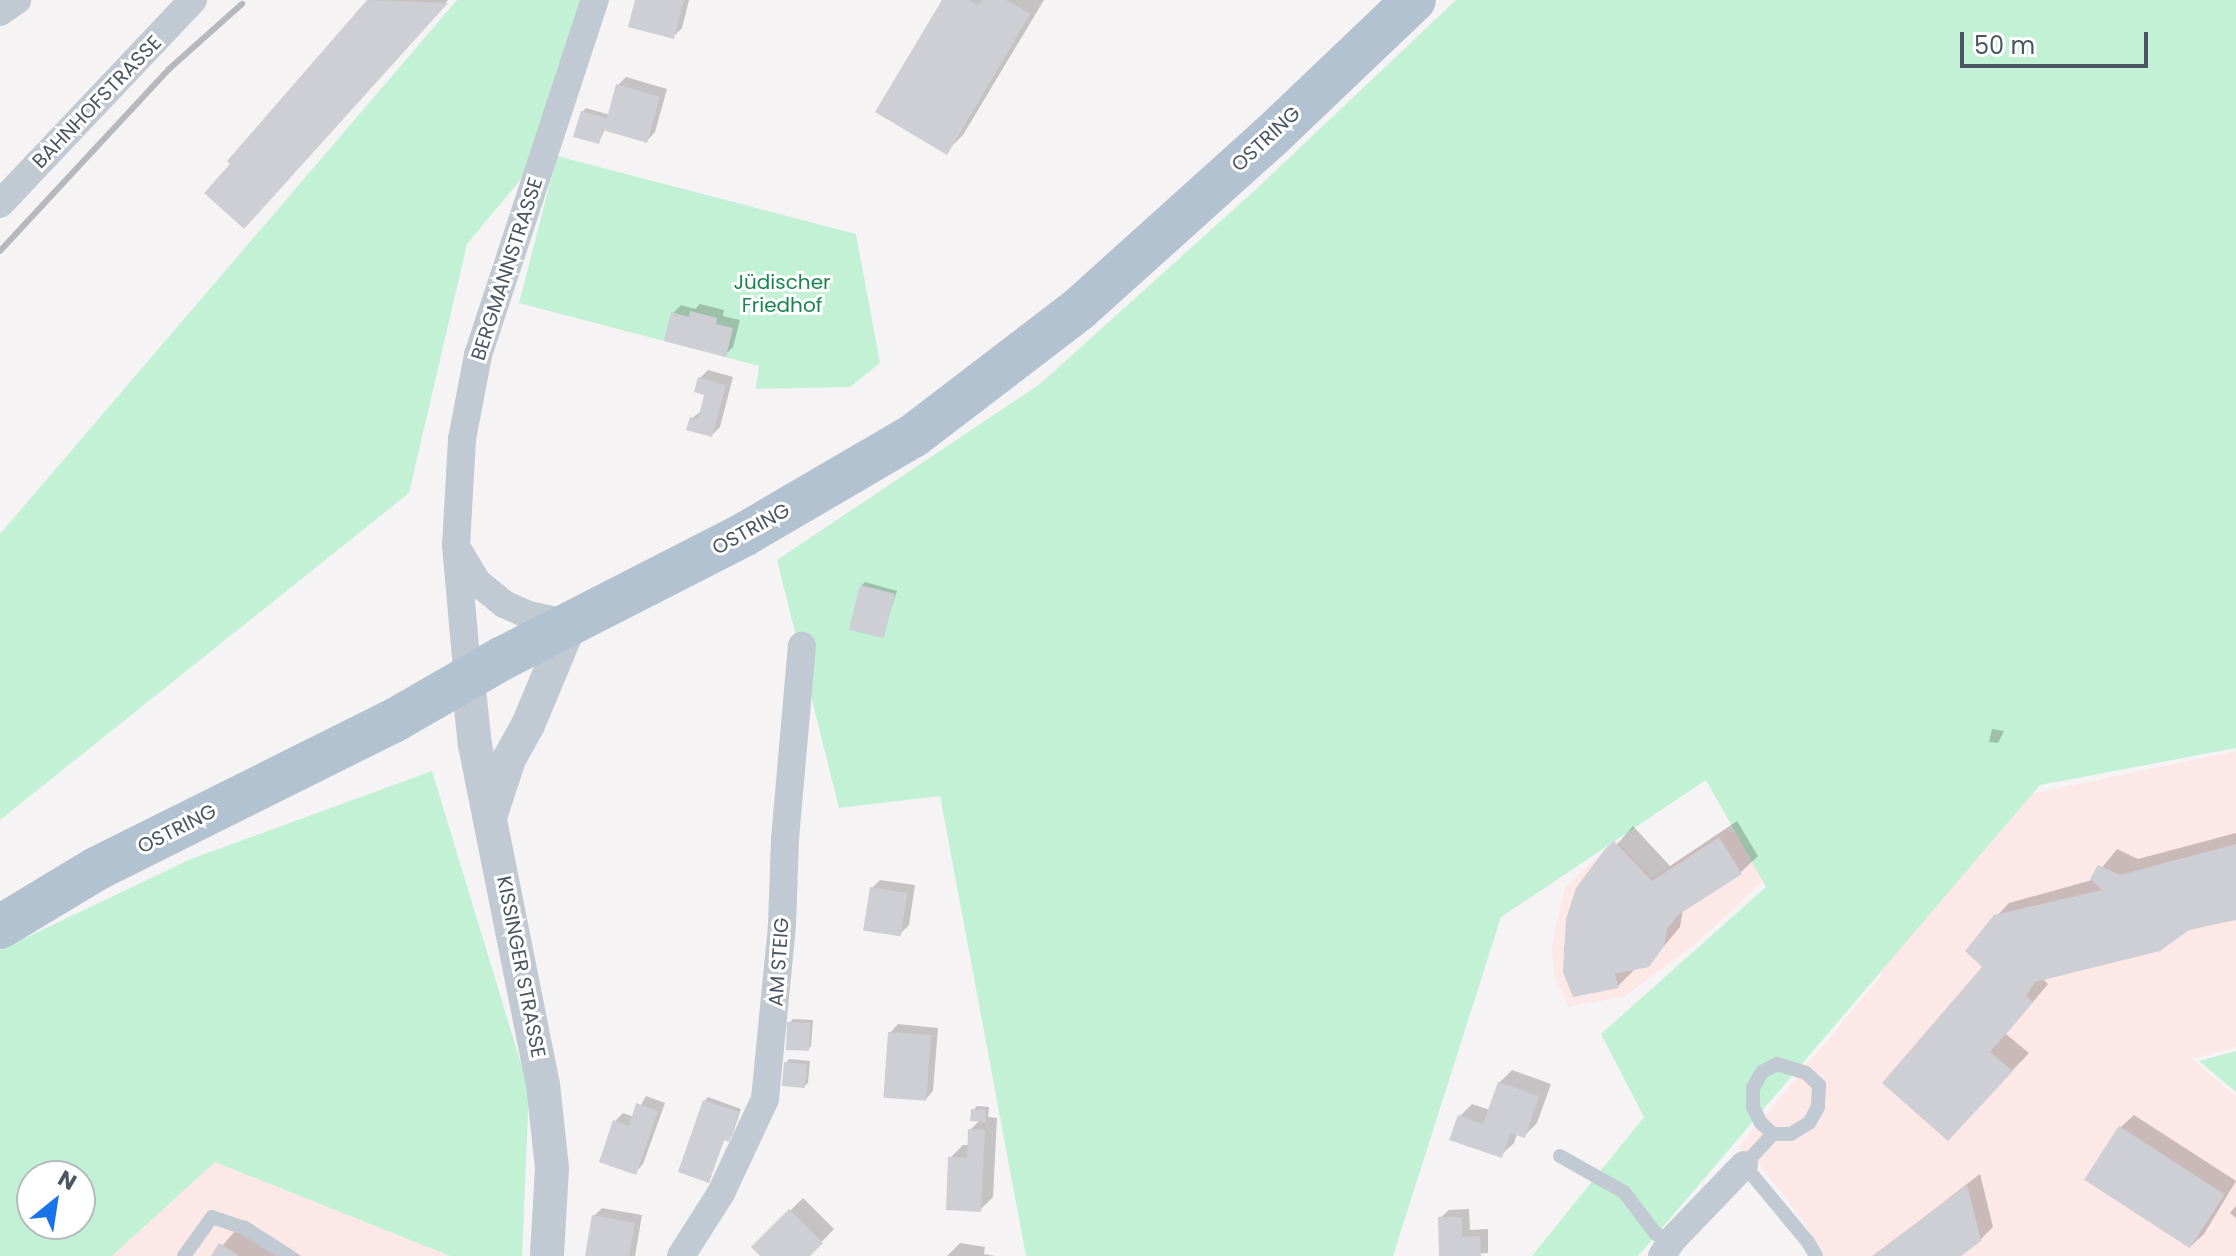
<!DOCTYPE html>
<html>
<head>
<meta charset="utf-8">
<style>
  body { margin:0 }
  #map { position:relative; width:2236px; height:1256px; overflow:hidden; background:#f5f3f3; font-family:Poppins,sans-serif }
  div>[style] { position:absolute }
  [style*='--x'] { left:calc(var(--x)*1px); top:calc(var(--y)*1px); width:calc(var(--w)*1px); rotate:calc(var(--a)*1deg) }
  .medical>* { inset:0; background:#fce8e6 }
  .green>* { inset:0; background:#c3f1d5 }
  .shadow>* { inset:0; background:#0003 }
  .building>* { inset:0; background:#cdcfd5; transform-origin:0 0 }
  .service>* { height:14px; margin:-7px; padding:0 7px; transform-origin:7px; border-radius:7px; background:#c1cad2 }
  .minor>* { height:28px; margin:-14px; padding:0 14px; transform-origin:14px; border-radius:14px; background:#c1cad2 }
  .tertiary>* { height:34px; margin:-17px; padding:0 17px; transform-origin:17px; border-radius:17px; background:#c1cad2 }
  .primary>* { height:44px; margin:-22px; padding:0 22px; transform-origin:22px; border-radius:22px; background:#b3c2d1 }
  .rail>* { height:6px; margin:-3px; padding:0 3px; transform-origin:3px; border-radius:3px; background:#b5b8bd }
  span { translate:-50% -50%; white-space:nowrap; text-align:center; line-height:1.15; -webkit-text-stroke:6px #fff; paint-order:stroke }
  .street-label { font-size:20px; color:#4a5661 }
  .park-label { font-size:20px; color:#17864f }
  .north { position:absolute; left:16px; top:1160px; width:80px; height:80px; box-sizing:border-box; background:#fff; border:2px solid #b7bbc0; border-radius:50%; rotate:30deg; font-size:22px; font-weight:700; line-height:32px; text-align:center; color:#4a5661 }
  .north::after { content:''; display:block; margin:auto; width:28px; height:36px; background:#1a73e8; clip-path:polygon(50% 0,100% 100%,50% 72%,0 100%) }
  .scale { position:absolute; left:1960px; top:32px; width:188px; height:36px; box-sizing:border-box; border:4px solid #4a5661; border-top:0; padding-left:10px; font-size:24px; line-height:28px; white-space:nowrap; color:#4a5661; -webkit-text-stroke:6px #fff; paint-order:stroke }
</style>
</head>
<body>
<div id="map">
  <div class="medical">
    <i style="clip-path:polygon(2236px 751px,2236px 1047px,2192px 1059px,2236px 1096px,2236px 1256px,1821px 1256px,1806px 1225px,1757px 1161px,1739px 1147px,1881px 976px,1886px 955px,1766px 878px,1693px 946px,1625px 996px,1568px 1007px,1554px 973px,1552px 945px,1565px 887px,1616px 840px,1652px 878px,1727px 829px,1767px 849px)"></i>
    <i style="clip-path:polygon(215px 1162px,450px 1256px,112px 1256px)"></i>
  </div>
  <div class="green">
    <i style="clip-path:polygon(457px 0,582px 0,526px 173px,467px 244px,409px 493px,0 820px,0 534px)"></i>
    <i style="clip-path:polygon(1456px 0,2236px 0,2236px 748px,2040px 785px,1638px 1256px,1532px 1256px,1644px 1117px,1601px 1034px,1766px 887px,1706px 780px,1501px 917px,1393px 1256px,1026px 1256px,940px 796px,839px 808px,777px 560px,1040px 384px,1253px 192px)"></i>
    <i style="clip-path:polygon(557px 156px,856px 234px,880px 363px,850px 387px,756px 389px,759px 366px,519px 303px)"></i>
    <i style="clip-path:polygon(evenodd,432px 771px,529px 1090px,522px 1256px,450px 1256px,215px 1162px,112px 1256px,0 1256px,0 950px,191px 859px,432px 771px,32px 1176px,80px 1176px,80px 1224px,32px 1224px,32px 1176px)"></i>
    <i style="clip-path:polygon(2236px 1051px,2236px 1092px,2199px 1061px)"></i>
  </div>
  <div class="shadow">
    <i style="clip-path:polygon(370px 0,448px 0,244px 226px,230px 161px)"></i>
    <i style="clip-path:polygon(637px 0,689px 0,682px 28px,674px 36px)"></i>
    <i style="clip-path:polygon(944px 0,1044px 0,963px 135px,946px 152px)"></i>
    <i style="clip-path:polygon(626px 77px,667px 89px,655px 132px,647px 141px,605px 129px,599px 142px,582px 112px,586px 108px,610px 115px,618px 85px)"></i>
    <i style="clip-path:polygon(700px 304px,724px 310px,723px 316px,740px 320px,733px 347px,725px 355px,673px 313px,681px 305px,695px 309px)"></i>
    <i style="clip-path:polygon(708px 370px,733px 377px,720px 427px,712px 435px,692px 418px,703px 410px,707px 394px,700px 378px)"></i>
    <i style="clip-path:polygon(865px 582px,897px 591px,882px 636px,861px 586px)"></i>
    <i style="clip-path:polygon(1992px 729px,2004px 731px,1998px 743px,1989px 742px)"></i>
    <i style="clip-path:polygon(1737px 821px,1758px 856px,1741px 872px,1683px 910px,1680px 927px,1648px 965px,1635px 969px,1618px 986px,1565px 972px,1564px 948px,1578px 889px,1633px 826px,1670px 866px)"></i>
    <i style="clip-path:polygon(2236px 833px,2236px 918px,2188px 928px,2042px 978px,2048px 984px,2006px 1034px,2029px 1053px,1965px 1121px,1996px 917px,2009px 903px,2092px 880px,2117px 849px,2138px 859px)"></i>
    <i style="clip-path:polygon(880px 880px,915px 885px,909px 925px,900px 934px,872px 888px)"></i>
    <i style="clip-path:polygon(793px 1019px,813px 1020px,811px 1046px,807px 1050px,789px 1023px)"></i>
    <i style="clip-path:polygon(898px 1024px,938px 1028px,933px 1091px,925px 1100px,890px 1033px)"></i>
    <i style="clip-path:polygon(789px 1059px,810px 1061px,808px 1083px,804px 1086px,786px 1063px)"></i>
    <i style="clip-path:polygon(1512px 1070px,1551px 1084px,1537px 1123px,1524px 1136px,1517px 1134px,1514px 1143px,1501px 1155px,1459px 1117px,1472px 1104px,1490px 1110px,1499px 1083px)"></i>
    <i style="clip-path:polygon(646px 1096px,665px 1103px,643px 1164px,635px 1173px,615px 1121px,623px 1113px,634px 1117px)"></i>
    <i style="clip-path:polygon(708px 1097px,741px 1109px,732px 1136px,725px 1138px,708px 1181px,704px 1101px)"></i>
    <i style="clip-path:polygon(977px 1106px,989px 1107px,988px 1117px,997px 1118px,993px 1197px,980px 1210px,950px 1158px,963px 1145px,969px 1145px,970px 1130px,980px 1120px,973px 1110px)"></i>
    <i style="clip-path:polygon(2134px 1115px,2236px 1181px,2204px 1234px,2191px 1246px,2121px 1127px)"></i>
    <i style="clip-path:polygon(1980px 1174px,1993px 1227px,1980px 1240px,1958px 1256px,1874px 1256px)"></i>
    <i style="clip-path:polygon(803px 1198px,834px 1229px,808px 1256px,763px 1256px,754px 1247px)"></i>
    <i style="clip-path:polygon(2236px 1206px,2236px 1218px,2230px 1213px)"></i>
    <i style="clip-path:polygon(602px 1208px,642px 1215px,635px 1256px,587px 1256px,594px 1216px)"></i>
    <i style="clip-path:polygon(1469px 1209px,1470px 1230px,1488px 1229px,1488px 1253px,1441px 1256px,1440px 1218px,1449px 1210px)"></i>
    <i style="clip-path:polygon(245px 1220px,301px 1256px,213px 1256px)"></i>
    <i style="clip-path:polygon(960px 1243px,985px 1247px,984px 1254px,995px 1256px,947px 1256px)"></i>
  </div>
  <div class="building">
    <i style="clip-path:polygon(367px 0,448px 3px,244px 229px,204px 193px,230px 164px,227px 161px)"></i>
    <i style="clip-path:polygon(635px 0,684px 0,674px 39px,628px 27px)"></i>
    <i style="clip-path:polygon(942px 0,969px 0,978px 5px,982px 0,1006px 0,1030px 14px,947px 155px,875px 112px)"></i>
    <i style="clip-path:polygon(616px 84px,660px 97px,647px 143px,603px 130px,599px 144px,573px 137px,581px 111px,607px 118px)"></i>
    <i style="clip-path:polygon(690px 311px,717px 318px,716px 324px,733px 328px,726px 357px,664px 341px,671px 312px,689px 317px)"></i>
    <i style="clip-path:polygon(698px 377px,726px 385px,712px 437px,686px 430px,690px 417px,698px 419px,704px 395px,694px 392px)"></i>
    <i style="left:860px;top:585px;width:36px;height:46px;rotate:14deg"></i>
    <i style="clip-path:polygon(1719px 837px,1742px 874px,1678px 915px,1667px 929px,1664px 946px,1649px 967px,1615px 974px,1619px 988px,1573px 997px,1563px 972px,1566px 919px,1576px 888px,1606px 848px,1614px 841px,1652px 881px)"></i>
    <i style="clip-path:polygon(2236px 844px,2236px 920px,2189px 930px,2160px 951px,2035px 982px,2026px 996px,2033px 1002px,1990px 1052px,2013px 1071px,1948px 1141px,1882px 1083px,1982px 967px,1965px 951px,1994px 915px,2102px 890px,2090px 879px,2098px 865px,2120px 875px)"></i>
    <i style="left:870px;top:887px;width:38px;height:44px;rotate:9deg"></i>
    <i style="left:787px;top:1022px;width:23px;height:28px;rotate:2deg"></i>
    <i style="left:888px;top:1032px;width:43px;height:66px;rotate:4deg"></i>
    <i style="left:784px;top:1062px;width:23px;height:24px;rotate:5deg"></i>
    <i style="clip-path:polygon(1498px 1082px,1539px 1096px,1525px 1138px,1510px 1133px,1502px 1158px,1449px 1140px,1458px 1115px,1483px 1124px)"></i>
    <i style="clip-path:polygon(703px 1100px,739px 1112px,729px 1142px,724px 1140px,709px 1183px,678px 1172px)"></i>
    <i style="clip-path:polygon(636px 1103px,658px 1111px,636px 1175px,599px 1162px,613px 1120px,629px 1126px)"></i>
    <i style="left:971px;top:1109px;width:15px;height:12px;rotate:4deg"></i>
    <i style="left:2119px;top:1126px;width:126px;height:64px;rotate:33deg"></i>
    <i style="clip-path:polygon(968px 1129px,985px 1130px,981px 1212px,946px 1210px,948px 1157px,967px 1158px)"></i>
    <i style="clip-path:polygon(1967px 1185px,1981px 1241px,1961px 1256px,1872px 1256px)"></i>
    <i style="clip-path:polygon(789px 1209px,823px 1243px,810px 1256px,760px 1256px,751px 1247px)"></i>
    <i style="clip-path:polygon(592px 1215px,635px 1223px,629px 1256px,585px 1256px)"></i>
    <i style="clip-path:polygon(1438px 1217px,1462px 1217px,1462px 1237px,1480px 1236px,1481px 1256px,1439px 1256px)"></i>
    <i style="clip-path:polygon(219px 1243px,239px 1256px,211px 1256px)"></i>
  </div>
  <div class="service">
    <i style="--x:1777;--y:1064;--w:30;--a:17"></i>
    <i style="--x:1806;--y:1073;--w:18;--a:43"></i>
    <i style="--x:1819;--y:1085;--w:22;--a:93"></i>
    <i style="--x:1818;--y:1107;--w:18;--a:119"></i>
    <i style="--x:1809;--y:1123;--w:21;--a:149"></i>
    <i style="--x:1791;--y:1134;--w:18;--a:180"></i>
    <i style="--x:1773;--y:1134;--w:16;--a:-137"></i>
    <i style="--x:1761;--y:1123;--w:18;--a:-117"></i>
    <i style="--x:1753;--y:1107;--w:19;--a:-90"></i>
    <i style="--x:1753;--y:1088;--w:18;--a:-61"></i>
    <i style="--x:1762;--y:1072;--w:17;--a:-28"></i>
    <i style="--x:1773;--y:1134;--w:42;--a:133.1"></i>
    <i style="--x:1744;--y:1165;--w:100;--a:50.3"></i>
    <i style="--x:1808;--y:1242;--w:16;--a:60"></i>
    <i style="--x:1560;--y:1156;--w:73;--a:29.4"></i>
    <i style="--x:1624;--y:1192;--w:53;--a:52.7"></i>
    <i style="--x:1656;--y:1234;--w:17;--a:21"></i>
    <i style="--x:184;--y:1256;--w:48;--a:-54.3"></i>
    <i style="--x:212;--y:1217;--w:36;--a:19"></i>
    <i style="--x:246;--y:1229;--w:51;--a:32.1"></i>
  </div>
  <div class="minor">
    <i style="--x:0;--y:12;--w:21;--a:-35"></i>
    <i style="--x:0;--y:204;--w:281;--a:-46.6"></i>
    <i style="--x:458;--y:550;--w:37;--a:59"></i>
    <i style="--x:477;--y:582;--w:35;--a:39"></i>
    <i style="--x:504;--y:604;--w:27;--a:24"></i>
    <i style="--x:529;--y:615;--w:42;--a:12.4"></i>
    <i style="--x:468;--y:680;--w:135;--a:-95.1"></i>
    <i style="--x:456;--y:546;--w:107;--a:-86.8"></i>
    <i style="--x:462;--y:439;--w:86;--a:-79.2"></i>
    <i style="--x:478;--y:355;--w:374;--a:-71.8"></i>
    <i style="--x:681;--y:1256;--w:75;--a:-57.6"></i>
    <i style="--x:721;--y:1193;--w:104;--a:-64.9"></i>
    <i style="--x:765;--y:1099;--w:175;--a:-84.4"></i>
    <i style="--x:782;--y:925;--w:86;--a:-88"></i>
    <i style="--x:785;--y:839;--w:194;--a:-85"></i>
    <i style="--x:1662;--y:1256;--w:19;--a:-58"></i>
    <i style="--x:1672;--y:1240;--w:104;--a:-46.2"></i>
  </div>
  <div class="tertiary">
    <i style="--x:468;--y:680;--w:65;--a:83.9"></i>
    <i style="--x:475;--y:745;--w:346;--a:78.7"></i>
    <i style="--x:543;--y:1084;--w:84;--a:83.9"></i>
    <i style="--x:552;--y:1168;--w:88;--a:93.3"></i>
    <i style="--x:491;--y:814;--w:58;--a:-71.9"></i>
    <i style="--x:509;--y:759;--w:39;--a:-61"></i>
    <i style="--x:528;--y:725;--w:109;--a:-67.4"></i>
  </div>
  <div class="primary">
    <i style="--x:0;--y:927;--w:112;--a:-31.1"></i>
    <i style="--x:96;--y:869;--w:334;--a:-26.5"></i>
    <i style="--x:395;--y:720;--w:125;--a:-29.9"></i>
    <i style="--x:503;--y:658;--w:272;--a:-27.1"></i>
    <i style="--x:745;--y:534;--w:194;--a:-30.3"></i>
    <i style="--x:913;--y:436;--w:209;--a:-37.4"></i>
    <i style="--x:1079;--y:309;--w:256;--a:-42"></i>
    <i style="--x:1269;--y:138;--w:200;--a:-43.6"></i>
  </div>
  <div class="rail">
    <i style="--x:0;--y:251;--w:248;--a:-47.1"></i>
    <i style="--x:169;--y:69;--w:98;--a:-41.7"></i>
  </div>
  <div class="street-label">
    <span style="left:97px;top:102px;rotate:-46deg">BAHNHOFSTRASSE</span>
    <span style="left:1266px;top:139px;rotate:-43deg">OSTRING</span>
    <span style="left:507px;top:269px;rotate:-72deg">BERGMANNSTRASSE</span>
    <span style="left:751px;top:529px;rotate:-29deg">OSTRING</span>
    <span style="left:177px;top:829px;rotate:-27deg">OSTRING</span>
    <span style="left:779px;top:962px;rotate:-86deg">AM STEIG</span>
    <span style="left:521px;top:967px;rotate:79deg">KISSINGER STRASSE</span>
  </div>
  <div class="park-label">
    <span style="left:782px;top:294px">Jüdischer<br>Friedhof</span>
  </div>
  <div class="north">N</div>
  <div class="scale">50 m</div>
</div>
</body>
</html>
